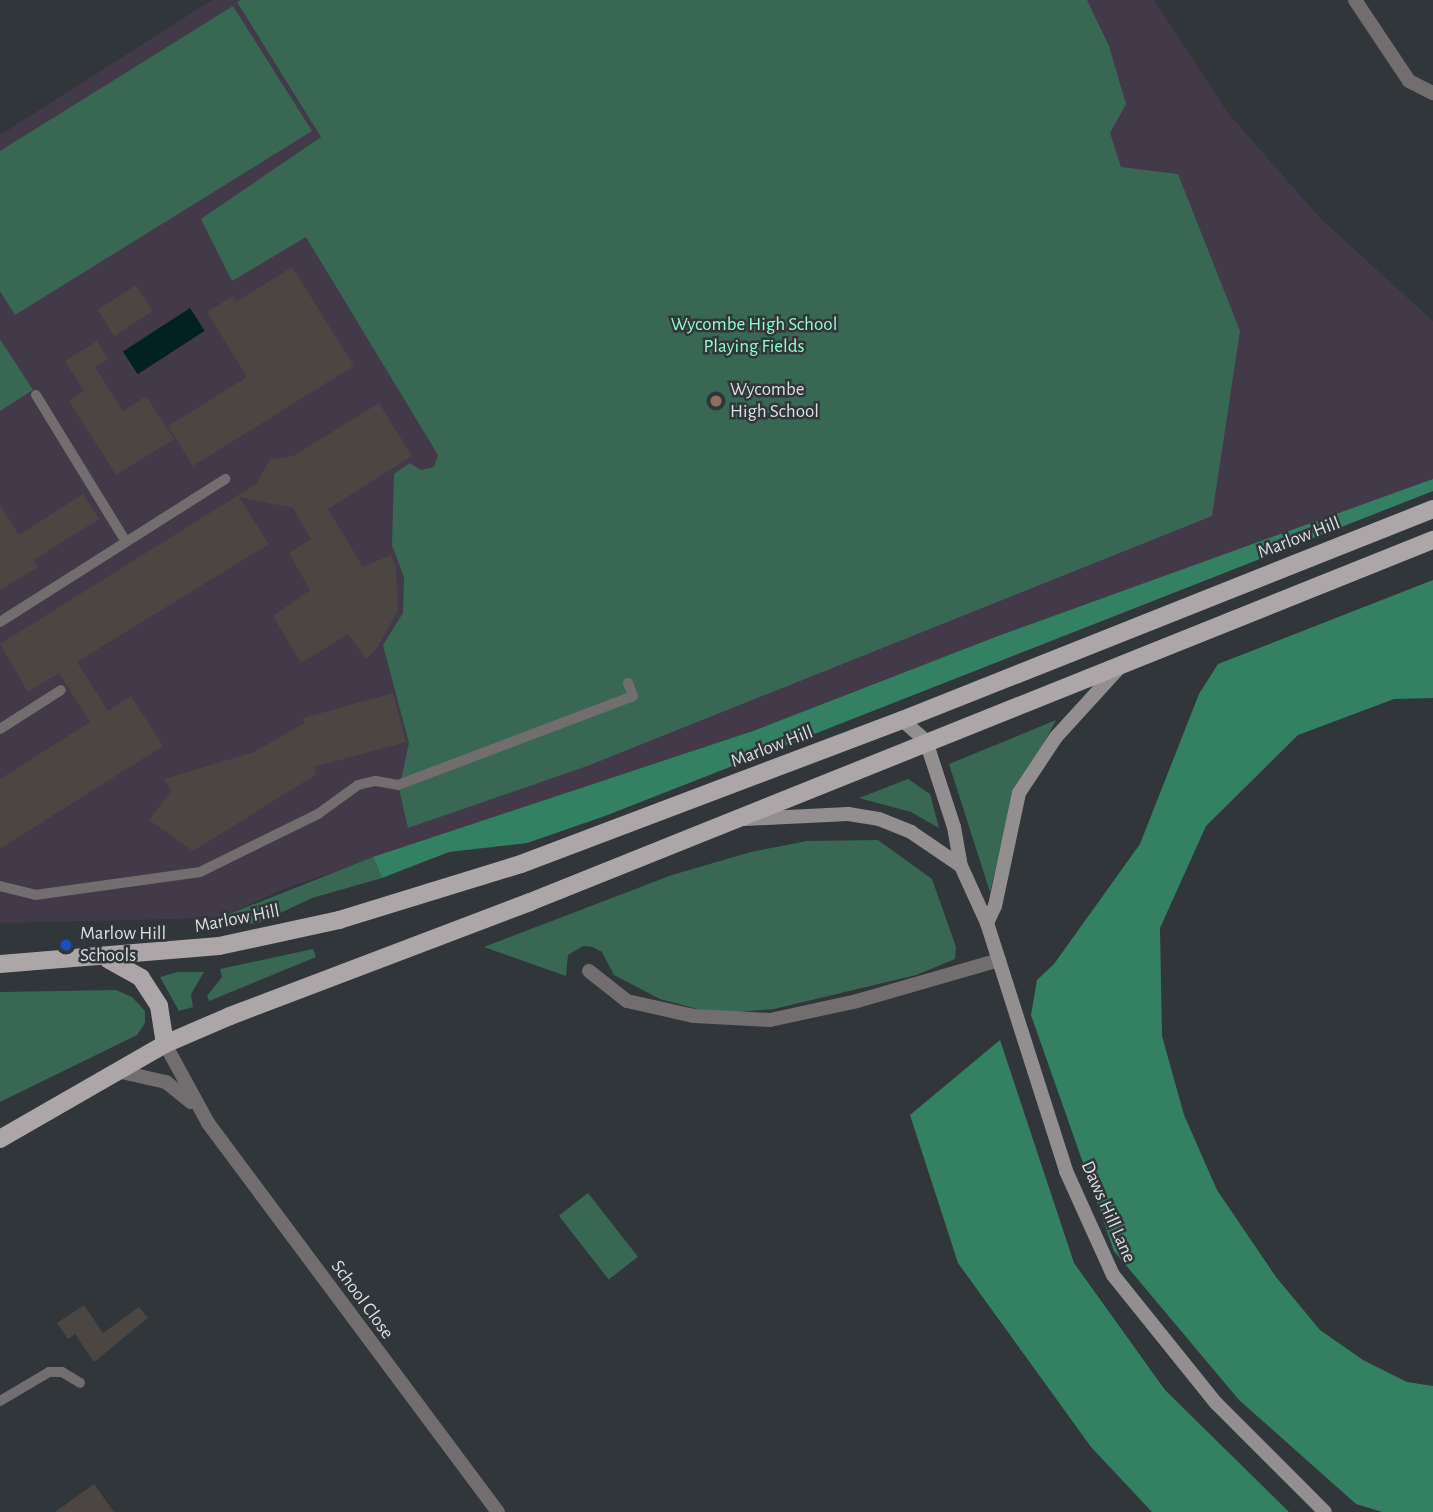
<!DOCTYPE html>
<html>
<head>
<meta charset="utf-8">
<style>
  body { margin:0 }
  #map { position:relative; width:1433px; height:1512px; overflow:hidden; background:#31363a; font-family:"Alegreya Sans",sans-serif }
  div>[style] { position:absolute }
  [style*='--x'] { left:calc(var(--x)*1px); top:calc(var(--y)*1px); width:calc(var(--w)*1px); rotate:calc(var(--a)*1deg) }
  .education>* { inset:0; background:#423949 }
  .green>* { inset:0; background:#386853; transform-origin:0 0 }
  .forest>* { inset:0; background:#338162 }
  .water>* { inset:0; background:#022123; transform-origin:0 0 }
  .building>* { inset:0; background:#4b4642; transform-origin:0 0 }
  .lane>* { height:10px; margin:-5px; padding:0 5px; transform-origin:5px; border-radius:5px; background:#726e6f }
  .street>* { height:14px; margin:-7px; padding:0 7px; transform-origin:7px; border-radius:7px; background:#726e6f }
  .secondary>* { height:14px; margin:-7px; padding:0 7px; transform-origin:7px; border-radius:7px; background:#938e8f }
  .primary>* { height:18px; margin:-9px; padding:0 9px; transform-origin:9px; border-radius:9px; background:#ada6a8 }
  .dots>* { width:19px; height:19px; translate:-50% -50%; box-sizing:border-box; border:4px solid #31363a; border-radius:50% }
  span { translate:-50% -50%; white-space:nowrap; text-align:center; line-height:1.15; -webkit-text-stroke:5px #31363a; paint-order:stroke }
  .park-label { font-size:19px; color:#90fdcd }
  .poi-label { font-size:19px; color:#dcdfe1 }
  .left { translate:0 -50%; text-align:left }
  .street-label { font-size:19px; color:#dcdfe1 }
</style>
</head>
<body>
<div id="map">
  <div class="education">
    <i style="clip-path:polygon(212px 0,1154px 0,1228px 113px,1320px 218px,1433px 321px,1433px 481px,998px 636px,753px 731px,289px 887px,219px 918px,0 923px,0 135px)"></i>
  </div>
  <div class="green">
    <i style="clip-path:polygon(241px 0,1087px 0,1109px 46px,1126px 104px,1110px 133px,1121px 167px,1178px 174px,1240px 331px,1212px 516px,590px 765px,408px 828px,399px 789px,409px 743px,383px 645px,403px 613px,404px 577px,392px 545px,394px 474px,410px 463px,421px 470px,434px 467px,438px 455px,306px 237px,232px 281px,201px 219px,321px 137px,237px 2px)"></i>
    <i style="clip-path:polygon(233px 6px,312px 131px,15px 315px,0 291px,0 151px)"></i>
    <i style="clip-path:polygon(0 339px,33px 390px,0 411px)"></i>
    <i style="clip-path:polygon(1056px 720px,1009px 811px,990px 892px,949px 764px)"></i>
    <i style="clip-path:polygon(908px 779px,930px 794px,939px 828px,911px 812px,859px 798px)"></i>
    <i style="clip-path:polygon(878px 840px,932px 879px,956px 947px,955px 959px,916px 975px,774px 1009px,716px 1014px,660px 999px,614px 975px,602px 952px,593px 947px,583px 946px,568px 955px,566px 976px,484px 947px,672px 875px,751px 852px,807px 841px)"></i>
    <i style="clip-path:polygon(373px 857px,382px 878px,312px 898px,259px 923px,237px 925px,219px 918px)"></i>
    <i style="clip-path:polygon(313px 949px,316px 957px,209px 1001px,207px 996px,222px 977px,220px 969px)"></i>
    <i style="clip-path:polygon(178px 972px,204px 972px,191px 994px,193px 1007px,179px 1011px,160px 977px)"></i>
    <i style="clip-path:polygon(116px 990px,132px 997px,145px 1011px,145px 1023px,137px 1035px,0 1102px,0 992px)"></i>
    <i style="left:588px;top:1193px;width:81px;height:37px;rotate:52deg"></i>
  </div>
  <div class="forest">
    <i style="clip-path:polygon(1433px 479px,1433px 491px,605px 816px,527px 843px,449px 852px,382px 878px,373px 857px,753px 731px,998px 636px)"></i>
    <i style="clip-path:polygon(1433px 580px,1433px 698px,1394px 699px,1298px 735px,1206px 826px,1160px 928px,1162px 1036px,1184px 1115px,1217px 1190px,1276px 1277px,1320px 1330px,1363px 1360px,1407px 1382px,1433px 1386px,1433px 1512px,1382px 1512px,1356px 1504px,1239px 1400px,1114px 1251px,1031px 1015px,1037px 980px,1054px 964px,1140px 844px,1199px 694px,1218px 664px)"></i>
    <i style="clip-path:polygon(1000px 1040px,1074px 1263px,1165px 1390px,1289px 1512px,1152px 1512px,1091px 1447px,958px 1263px,910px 1115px)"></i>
  </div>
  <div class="water">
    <i style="left:190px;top:308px;width:27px;height:80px;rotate:57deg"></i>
  </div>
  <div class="building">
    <i style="clip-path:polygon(292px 267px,354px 366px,193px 466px,168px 426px,247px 377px,207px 312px,233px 296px,236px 302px)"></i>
    <i style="left:136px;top:285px;width:31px;height:46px;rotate:57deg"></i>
    <i style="clip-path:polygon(97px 341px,108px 359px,95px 367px,123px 411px,146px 396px,174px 439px,116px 475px,69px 401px,84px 391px,65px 361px)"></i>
    <i style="clip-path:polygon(379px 403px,412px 456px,328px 509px,363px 567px,391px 555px,396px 568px,398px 610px,377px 648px,366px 659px,348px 634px,301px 663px,273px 616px,310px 590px,289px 553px,311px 539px,293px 508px,239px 497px,269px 544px,77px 662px,108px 711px,131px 696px,163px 746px,0 849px,0 779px,90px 722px,59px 673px,28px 692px,0 644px,256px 484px,270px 459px,293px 456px)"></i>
    <i style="clip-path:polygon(83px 494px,99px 519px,34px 560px,38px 567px,0 590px,0 505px,19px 535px)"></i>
    <i style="clip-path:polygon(393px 693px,406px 742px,314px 767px,317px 774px,193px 851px,149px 820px,171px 791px,164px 779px,254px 752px,304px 723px,303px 718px)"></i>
    <i style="clip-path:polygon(84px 1305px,103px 1333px,139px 1307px,148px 1318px,94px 1362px,75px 1334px,68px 1339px,57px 1323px)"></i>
    <i style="clip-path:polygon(94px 1484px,114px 1512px,55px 1512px)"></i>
  </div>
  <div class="lane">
    <i style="--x:36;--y:395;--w:172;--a:58.5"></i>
    <i style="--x:0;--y:622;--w:267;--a:-32.4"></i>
    <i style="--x:0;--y:729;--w:72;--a:-32.6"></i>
    <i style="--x:0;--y:886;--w:36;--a:14"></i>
    <i style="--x:35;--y:895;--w:167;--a:-7.9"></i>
    <i style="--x:200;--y:872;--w:131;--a:-26.2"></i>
    <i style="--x:318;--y:814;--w:49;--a:-35.9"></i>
    <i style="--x:358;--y:785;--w:18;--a:-13"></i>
    <i style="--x:376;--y:781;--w:22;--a:10"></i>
    <i style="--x:398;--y:785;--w:251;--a:-20.7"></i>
    <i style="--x:633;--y:696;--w:14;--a:-111"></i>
    <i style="--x:0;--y:1401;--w:57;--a:-30.6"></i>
    <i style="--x:49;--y:1372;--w:13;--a:0"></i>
    <i style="--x:62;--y:1372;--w:21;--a:31"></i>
  </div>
  <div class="street">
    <i style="--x:1355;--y:0;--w:97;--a:56.3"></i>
    <i style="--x:1409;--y:81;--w:27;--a:27"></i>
    <i style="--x:589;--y:971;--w:48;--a:38.3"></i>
    <i style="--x:627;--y:1001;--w:69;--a:12.6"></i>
    <i style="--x:694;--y:1016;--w:76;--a:3"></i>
    <i style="--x:770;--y:1020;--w:89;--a:-12.3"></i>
    <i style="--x:857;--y:1001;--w:148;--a:-16.1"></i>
    <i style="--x:165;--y:1044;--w:90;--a:61.4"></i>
    <i style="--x:208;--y:1123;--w:485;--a:53.3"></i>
    <i style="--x:117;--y:1071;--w:50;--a:12.7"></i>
    <i style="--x:166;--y:1082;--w:32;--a:39"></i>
  </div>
  <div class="secondary">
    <i style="--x:902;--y:720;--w:32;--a:41"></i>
    <i style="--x:926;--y:741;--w:90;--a:72"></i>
    <i style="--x:954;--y:827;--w:40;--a:80"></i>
    <i style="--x:961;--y:866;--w:63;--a:65.5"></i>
    <i style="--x:987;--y:923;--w:260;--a:72.3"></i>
    <i style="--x:1066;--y:1171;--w:114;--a:65.7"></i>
    <i style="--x:1113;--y:1275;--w:164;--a:51.2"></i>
    <i style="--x:1216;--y:1403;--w:154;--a:45"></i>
    <i style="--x:745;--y:819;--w:103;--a:-2.8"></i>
    <i style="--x:848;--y:814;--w:31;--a:9"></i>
    <i style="--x:879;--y:819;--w:35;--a:22"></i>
    <i style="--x:911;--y:832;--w:60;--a:34.2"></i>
    <i style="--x:987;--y:923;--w:19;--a:-65"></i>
    <i style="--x:995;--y:906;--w:116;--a:-78"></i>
    <i style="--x:1019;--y:793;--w:67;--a:-56.5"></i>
    <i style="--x:1056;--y:737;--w:95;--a:-47.6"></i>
  </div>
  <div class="primary">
    <i style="--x:109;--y:960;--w:37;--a:29"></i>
    <i style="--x:141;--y:978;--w:33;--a:57"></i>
    <i style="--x:159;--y:1006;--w:38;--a:81"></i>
    <i style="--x:0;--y:964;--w:220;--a:-4.7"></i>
    <i style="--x:219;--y:946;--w:123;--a:-12.2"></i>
    <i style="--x:339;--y:920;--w:190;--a:-17.1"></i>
    <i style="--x:521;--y:864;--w:407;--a:-20.7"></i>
    <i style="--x:902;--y:720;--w:571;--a:-21.67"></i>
    <i style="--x:0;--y:1139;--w:190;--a:-29.9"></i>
    <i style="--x:165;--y:1044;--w:71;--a:-23.3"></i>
    <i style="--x:230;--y:1016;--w:321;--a:-20.8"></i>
    <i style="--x:530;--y:902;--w:973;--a:-21.85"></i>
  </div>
  <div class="dots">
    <i style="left:716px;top:401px;background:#8d6e63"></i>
    <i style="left:66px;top:945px;background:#1a4fb4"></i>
  </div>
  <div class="park-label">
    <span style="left:754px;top:336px">Wycombe High School<br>Playing Fields</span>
  </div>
  <div class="poi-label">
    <span class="left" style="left:730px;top:401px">Wycombe<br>High School</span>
    <span class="left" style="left:80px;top:945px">Marlow Hill<br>Schools</span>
  </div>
  <div class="street-label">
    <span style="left:1299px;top:538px;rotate:-21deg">Marlow Hill</span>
    <span style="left:772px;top:747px;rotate:-21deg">Marlow Hill</span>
    <span style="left:237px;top:919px;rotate:-11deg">Marlow Hill</span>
    <span style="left:1108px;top:1212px;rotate:66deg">Daws Hill Lane</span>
    <span style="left:362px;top:1300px;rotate:54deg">School Close</span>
  </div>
</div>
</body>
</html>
